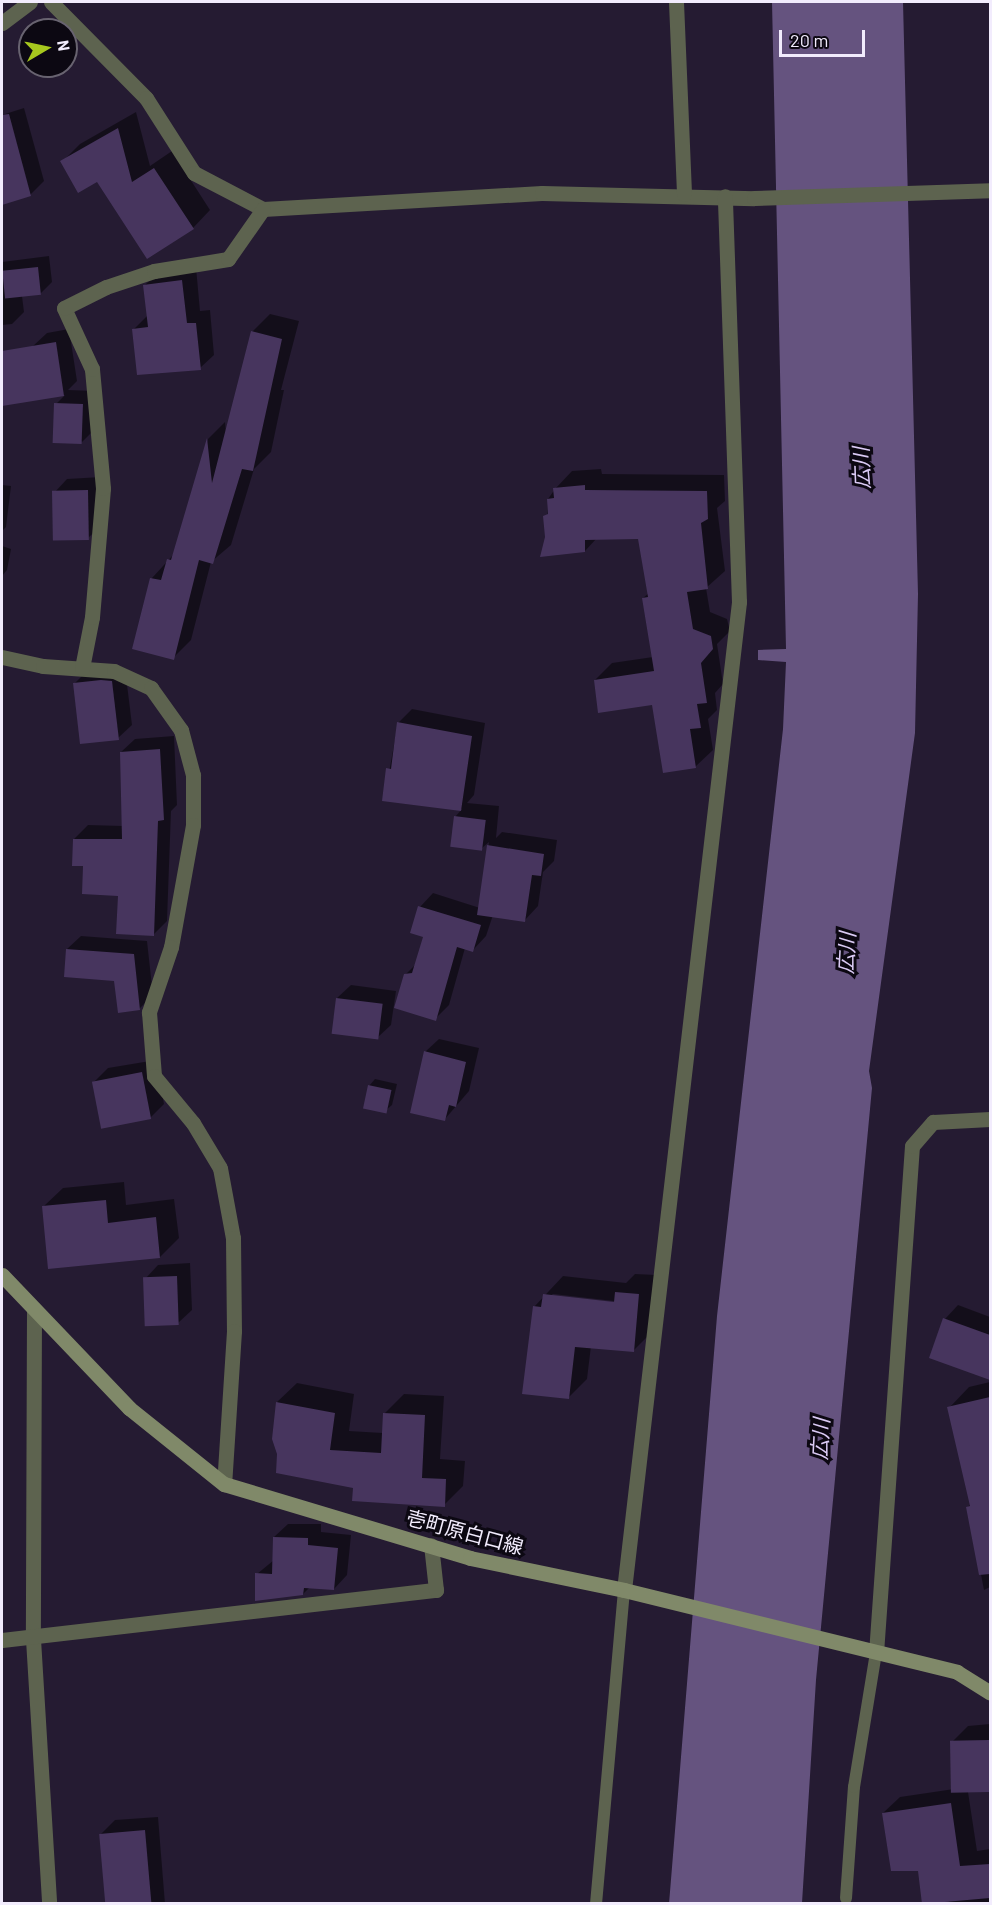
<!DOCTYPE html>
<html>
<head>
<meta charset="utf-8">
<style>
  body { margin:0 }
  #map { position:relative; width:992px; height:1905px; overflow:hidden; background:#251b32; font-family:Barlow,"Noto Sans JP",sans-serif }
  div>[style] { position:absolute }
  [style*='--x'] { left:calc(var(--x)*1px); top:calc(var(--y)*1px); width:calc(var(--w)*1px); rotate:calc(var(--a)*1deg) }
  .water>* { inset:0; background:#65537f }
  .shadow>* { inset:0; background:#0007 }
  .building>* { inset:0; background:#47355e; transform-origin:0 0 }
  .service>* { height:12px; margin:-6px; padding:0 6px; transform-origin:6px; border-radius:6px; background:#5d634f }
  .minor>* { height:15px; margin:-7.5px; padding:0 7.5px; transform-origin:7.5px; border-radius:7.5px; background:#5d634f }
  .secondary>* { height:15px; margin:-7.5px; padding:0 7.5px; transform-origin:7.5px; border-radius:7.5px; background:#808969 }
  span { translate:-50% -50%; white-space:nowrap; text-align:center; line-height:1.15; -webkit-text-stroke:6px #0c0812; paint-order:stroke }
  .street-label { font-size:20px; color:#f2ecfd }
  .water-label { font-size:21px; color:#dacaf4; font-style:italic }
  .frame { position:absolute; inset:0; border:3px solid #f2ecfd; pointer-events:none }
  .north { position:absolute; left:18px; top:18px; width:60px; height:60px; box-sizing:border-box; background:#0c0812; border:2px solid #686370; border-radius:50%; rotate:81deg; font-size:16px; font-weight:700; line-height:24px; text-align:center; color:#f2ecfd }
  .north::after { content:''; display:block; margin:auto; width:21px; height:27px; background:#a7c81e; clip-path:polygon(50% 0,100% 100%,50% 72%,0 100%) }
  .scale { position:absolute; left:779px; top:30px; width:86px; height:27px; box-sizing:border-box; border:3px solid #f2ecfd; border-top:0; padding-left:8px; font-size:18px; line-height:21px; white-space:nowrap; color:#f2ecfd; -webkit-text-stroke:4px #0c0812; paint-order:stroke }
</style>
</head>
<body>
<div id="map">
  <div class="water">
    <i style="clip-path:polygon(772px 2px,903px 2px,918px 594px,915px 733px,869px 1071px,872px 1088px,816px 1680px,802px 1903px,669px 1904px,717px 1316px,783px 729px,786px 662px,758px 660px,758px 650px,786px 649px)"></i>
  </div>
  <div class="shadow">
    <i style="clip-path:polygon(24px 108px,44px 181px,30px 195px,2px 203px,2px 115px)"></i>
    <i style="clip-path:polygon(136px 112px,150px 166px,172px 151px,210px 210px,193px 228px,62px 162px,80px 144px)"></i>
    <i style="clip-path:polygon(49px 256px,52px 282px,40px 294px,22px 296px,24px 312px,12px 324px,2px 325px,2px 262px)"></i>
    <i style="clip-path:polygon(196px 267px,200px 311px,210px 310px,214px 355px,200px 368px,134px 329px,148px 315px,145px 285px,158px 272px)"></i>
    <i style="clip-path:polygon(270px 314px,299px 321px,281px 390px,284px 390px,271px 452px,254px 469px,231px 545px,211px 562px,191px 640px,173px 658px,152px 578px,174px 554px,208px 439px,225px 422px,226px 434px,252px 332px)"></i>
    <i style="clip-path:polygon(69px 329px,77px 381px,68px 390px,96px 391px,95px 429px,82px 442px,56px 404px,65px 395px,37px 399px,33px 346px,47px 333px)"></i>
    <i style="clip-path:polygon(601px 469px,602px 474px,724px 475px,725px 501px,717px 508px,725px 571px,706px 588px,710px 612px,727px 619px,730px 631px,717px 644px,723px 684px,715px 693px,717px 710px,708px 719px,713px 750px,695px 767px,653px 703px,595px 680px,612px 663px,653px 657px,643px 598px,649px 593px,639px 537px,597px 538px,585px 551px,547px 537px,548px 499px,555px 489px,572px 471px)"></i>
    <i style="clip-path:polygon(101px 477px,102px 525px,88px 538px,54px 493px,67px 479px)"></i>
    <i style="clip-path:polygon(2px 485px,11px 486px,6px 527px,2px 531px)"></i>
    <i style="clip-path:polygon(2px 546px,11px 549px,7px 570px,2px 576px)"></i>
    <i style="clip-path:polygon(125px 668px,132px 725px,118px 738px,75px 683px,88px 670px)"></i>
    <i style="clip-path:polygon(412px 709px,485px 723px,474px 795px,467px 803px,499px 806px,496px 838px,502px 832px,557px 840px,554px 861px,543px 872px,538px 906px,525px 920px,493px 915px,486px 936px,473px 950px,465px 948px,449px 1005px,435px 1019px,406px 974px,417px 963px,425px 936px,420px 907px,433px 893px,480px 908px,489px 842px,482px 848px,455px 817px,462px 809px,384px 800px,398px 723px)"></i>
    <i style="clip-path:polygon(174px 736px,177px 805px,171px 811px,167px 921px,153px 935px,74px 839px,88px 825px,123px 826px,121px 752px,135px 739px)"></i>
    <i style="clip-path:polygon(81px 936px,147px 941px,153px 995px,139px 1009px,116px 979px,67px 949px)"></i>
    <i style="clip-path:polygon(351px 985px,396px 991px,391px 1025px,377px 1038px,337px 998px)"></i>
    <i style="clip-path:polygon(439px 1039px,479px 1048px,469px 1091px,445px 1119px,425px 1052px)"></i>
    <i style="clip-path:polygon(156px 1060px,164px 1104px,150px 1118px,94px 1082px,108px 1068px)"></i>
    <i style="clip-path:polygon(375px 1079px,397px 1084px,392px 1105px,385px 1111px,369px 1086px)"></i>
    <i style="clip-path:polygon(124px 1182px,126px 1205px,174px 1199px,179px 1238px,160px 1257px,44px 1206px,63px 1188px)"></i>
    <i style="clip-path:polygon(190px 1263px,192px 1310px,178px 1323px,145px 1279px,158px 1265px)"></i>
    <i style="clip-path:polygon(evenodd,635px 1274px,657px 1275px,652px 1332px,634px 1350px,591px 1346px,587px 1379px,568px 1398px,534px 1307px,563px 1276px,626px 1283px,635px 1274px,553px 1294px,622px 1302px,621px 1305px,550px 1296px,553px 1294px)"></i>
    <i style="clip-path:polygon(958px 1305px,990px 1317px,988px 1378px,945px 1319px)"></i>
    <i style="clip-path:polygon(990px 1382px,990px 1587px,984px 1590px,968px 1507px,971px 1504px,949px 1408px,969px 1387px)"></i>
    <i style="clip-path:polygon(297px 1383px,354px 1394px,349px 1431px,383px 1433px,384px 1414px,404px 1394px,444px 1396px,440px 1459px,465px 1461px,463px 1486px,444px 1505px,354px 1487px,277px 1402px)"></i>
    <i style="clip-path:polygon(288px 1524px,321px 1524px,321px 1532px,351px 1535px,347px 1575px,334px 1589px,310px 1587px,303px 1594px,257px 1574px,274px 1560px,274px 1537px)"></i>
    <i style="clip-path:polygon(990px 1724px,990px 1790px,968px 1792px,977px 1851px,990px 1849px,990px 1904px,951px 1904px,920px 1869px,883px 1813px,900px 1797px,954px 1789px,951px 1743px,968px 1726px)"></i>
    <i style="clip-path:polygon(158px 1817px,165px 1904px,106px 1904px,101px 1834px,115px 1820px)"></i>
  </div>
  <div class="building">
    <i style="clip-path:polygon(9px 114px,31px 196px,2px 205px,2px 115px)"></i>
    <i style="clip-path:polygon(118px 128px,132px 182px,154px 168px,194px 229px,147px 259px,97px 182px,78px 193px,60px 161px)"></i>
    <i style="left:38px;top:267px;width:28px;height:36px;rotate:84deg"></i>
    <i style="clip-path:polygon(182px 280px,187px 323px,196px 323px,201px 370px,137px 375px,132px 329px,148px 327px,143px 285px)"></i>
    <i style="clip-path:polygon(251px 331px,282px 339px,253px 471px,242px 469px,213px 564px,199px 560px,174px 660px,132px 649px,150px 578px,161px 580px,167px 559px,171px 560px,207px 438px,212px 483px)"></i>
    <i style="clip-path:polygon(56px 342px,64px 396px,2px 406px,2px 351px)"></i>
    <i style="left:54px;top:403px;width:29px;height:40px;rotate:2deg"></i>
    <i style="clip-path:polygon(585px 485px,585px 490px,707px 491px,708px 519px,701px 523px,708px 589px,687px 592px,693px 629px,711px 636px,713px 649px,701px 663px,707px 703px,697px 704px,701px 728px,690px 729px,696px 768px,663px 773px,652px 705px,598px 713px,594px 680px,654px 671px,642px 598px,648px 597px,638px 539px,585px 540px,585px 552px,540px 557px,545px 537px,543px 516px,548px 514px,547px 499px,554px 498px,553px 488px)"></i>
    <i style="left:88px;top:490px;width:50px;height:36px;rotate:89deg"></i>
    <i style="clip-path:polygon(101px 680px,112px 681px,119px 740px,80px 744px,73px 683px)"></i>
    <i style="clip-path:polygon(397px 722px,472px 736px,461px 811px,382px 801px,386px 768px,391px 769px)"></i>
    <i style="clip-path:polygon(160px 749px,164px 820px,158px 821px,154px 936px,116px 934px,118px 896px,82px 894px,83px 866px,72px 866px,73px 839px,122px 839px,120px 752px)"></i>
    <i style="left:454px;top:816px;width:32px;height:31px;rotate:7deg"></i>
    <i style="clip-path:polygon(487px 845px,544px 854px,541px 876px,532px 875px,525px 922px,477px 915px)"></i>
    <i style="clip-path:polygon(418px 906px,481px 925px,473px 952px,457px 947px,436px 1021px,394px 1008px,404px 974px,412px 973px,423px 937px,410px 933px)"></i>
    <i style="clip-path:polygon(66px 949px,134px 954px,140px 1010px,118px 1013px,114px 981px,64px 977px)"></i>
    <i style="left:336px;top:998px;width:47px;height:36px;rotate:7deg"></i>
    <i style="clip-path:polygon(424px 1051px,466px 1062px,456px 1107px,449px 1105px,445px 1121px,410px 1113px)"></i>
    <i style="left:142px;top:1072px;width:48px;height:51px;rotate:79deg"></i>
    <i style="left:368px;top:1085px;width:24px;height:24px;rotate:12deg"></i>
    <i style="clip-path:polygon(106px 1200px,108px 1223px,156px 1217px,160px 1258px,48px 1269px,42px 1206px)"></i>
    <i style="left:177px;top:1276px;width:49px;height:34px;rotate:88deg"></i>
    <i style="clip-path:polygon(615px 1292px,639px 1294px,634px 1352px,575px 1347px,569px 1399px,522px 1394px,533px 1306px,541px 1307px,543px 1294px,614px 1302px)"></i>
    <i style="clip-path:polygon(943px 1318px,990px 1335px,990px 1380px,929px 1358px)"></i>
    <i style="clip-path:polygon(990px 1397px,990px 1574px,979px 1575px,966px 1507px,970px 1506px,947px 1407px)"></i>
    <i style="clip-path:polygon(276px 1402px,335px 1413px,330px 1450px,381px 1453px,383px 1413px,425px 1415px,422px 1478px,446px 1479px,445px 1507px,352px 1501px,353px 1488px,276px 1473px,277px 1454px,272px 1439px)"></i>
    <i style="clip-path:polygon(273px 1537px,308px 1538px,308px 1545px,338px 1548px,334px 1590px,304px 1588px,303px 1595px,255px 1601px,255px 1573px,272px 1574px)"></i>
    <i style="left:989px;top:1740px;width:52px;height:39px;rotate:89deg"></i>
    <i style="clip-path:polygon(951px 1803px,960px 1866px,990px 1864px,990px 1898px,922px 1904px,918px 1871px,891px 1871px,882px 1813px)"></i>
    <i style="left:145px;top:1830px;width:74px;height:46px;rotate:85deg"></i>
  </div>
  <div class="service">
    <i style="--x:846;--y:1898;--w:111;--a:-85.9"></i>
    <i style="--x:854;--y:1787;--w:136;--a:-80.7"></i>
    <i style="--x:596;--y:1904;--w:315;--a:-84.9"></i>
  </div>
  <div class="minor">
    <i style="--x:51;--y:2;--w:135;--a:45.3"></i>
    <i style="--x:146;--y:98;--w:89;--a:57.4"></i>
    <i style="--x:194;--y:173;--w:78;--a:27.6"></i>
    <i style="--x:263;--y:209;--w:279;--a:-3.3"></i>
    <i style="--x:542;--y:193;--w:212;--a:1.4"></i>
    <i style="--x:754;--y:198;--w:236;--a:-1.9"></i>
    <i style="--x:676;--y:2;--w:192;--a:87.6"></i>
    <i style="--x:2;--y:23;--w:35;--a:-37"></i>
    <i style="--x:2;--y:657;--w:42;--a:12.4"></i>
    <i style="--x:43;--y:666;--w:71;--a:4"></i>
    <i style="--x:114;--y:671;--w:41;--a:24.7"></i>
    <i style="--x:151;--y:688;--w:52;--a:54.5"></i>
    <i style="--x:181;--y:730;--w:47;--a:75.1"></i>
    <i style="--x:193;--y:775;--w:50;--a:90"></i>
    <i style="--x:193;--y:825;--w:124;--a:100.2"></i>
    <i style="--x:171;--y:947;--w:69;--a:108.7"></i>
    <i style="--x:149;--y:1012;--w:64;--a:85.5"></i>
    <i style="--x:154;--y:1076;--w:61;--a:50.3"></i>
    <i style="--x:193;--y:1123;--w:52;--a:59"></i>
    <i style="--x:220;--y:1168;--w:71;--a:79.5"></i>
    <i style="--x:233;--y:1238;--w:93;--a:89.4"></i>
    <i style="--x:234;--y:1331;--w:153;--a:93.7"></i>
    <i style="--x:82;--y:668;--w:52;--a:-78.9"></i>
    <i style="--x:92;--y:617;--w:129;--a:-85.1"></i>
    <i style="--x:103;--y:488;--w:120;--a:-95.3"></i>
    <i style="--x:92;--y:369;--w:67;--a:-114.7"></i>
    <i style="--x:64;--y:308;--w:47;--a:-26.6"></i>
    <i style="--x:106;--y:287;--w:51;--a:-18.4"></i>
    <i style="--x:154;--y:271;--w:75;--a:-9.2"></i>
    <i style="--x:228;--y:259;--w:61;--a:-55"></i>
    <i style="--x:34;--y:1309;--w:330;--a:90.2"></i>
    <i style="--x:33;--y:1639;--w:265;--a:86.5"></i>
    <i style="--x:624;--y:1590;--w:995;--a:-83.36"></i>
    <i style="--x:739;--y:602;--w:406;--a:-92"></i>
    <i style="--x:2;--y:1640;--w:437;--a:-6.6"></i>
    <i style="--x:436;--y:1590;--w:45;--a:-96.3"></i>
    <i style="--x:876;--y:1653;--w:508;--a:-85.94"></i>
    <i style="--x:912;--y:1146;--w:32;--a:-49"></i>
    <i style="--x:933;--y:1122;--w:57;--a:-3"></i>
  </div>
  <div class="secondary">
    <i style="--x:2;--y:1275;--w:184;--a:46.3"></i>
    <i style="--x:129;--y:1408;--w:122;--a:38.7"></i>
    <i style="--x:224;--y:1484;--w:257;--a:16.7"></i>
    <i style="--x:470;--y:1558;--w:157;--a:11.7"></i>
    <i style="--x:624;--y:1590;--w:343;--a:13.8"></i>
    <i style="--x:957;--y:1672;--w:39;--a:32"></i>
  </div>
  <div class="street-label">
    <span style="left:465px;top:1532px;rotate:15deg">壱町原白口線</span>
  </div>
  <div class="water-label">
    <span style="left:861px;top:468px;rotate:-92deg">広川</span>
    <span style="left:846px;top:953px;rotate:-87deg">広川</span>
    <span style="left:820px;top:1439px;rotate:-87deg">広川</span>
  </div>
  <div class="frame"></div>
  <div class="north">N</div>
  <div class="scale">20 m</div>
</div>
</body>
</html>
